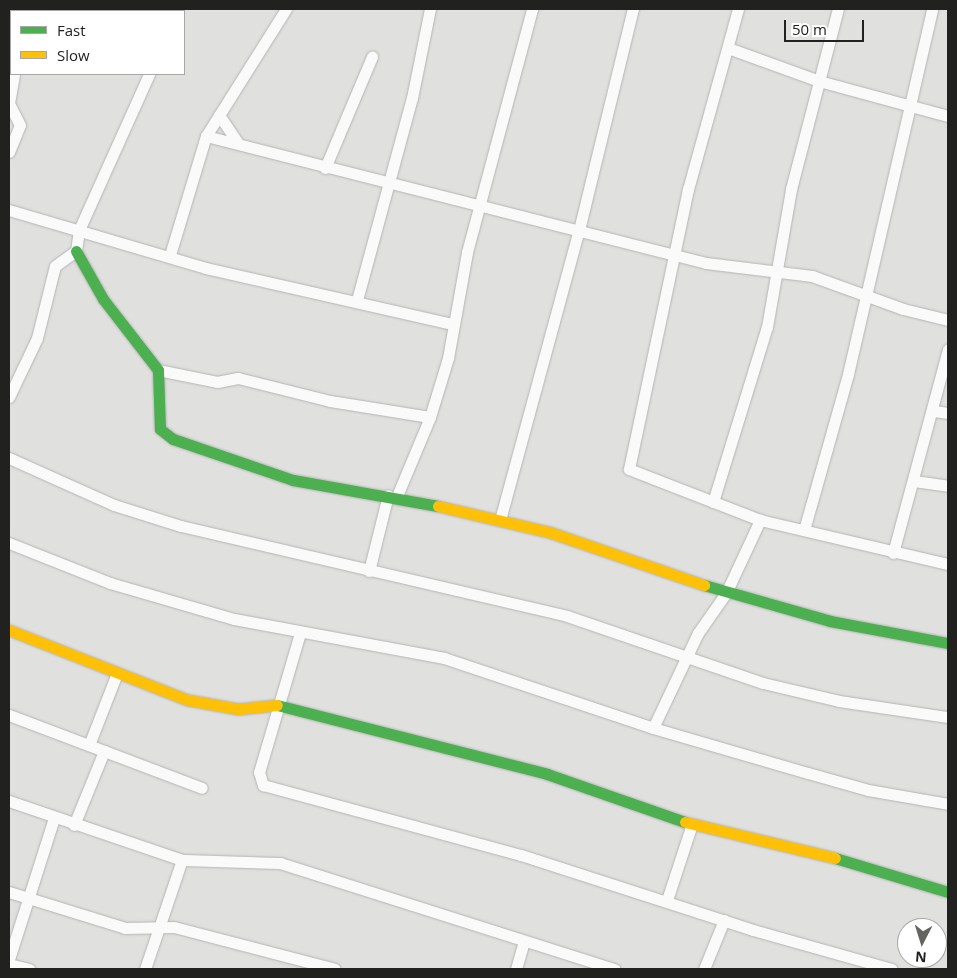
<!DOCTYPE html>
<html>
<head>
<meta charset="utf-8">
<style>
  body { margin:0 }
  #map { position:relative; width:957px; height:978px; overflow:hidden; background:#e0e1df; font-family:"Open Sans",sans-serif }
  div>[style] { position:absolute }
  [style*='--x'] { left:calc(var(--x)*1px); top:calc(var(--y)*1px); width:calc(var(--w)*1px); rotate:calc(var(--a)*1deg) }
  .roads { filter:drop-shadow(0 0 1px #b4b5b3) drop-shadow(0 0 1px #b4b5b3) }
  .street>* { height:11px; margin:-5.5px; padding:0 5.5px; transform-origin:5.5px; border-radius:5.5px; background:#fafafa }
  .fast>* { height:11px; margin:-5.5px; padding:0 5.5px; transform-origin:5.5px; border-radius:5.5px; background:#4caf50 }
  .slow>* { height:11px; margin:-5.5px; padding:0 5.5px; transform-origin:5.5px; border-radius:5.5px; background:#ffc107 }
  span { translate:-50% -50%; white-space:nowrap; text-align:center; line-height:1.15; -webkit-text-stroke:4px #fff; paint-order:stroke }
  .frame { position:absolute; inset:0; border:10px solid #212220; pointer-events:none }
  .legend { position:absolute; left:10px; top:10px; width:175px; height:65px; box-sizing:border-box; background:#fff; border:1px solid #a6a7a6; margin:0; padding:6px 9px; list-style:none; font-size:15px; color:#212220 }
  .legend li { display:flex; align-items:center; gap:10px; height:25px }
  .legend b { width:25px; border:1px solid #a6a7a6 }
  .north { position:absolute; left:897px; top:918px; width:50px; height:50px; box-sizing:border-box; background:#fff; border:1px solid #a6a7a6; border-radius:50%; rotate:185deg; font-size:14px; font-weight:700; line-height:20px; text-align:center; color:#212220 }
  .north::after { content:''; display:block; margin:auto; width:18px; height:22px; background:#646563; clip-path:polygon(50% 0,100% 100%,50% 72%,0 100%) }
  .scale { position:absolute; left:784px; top:20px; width:80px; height:22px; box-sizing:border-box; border:2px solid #212220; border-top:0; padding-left:6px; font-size:15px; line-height:18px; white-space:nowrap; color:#212220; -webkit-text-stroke:4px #fff; paint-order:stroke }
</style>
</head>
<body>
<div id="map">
  <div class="roads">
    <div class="street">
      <i style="--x:738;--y:9;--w:187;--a:105.5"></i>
      <i style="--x:688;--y:189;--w:286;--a:101.9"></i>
      <i style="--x:629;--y:469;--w:141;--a:21.3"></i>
      <i style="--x:760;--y:520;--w:193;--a:13.2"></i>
      <i style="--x:31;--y:11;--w:2;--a:-90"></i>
      <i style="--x:176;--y:11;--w:2;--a:-63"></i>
      <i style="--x:728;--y:48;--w:97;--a:19.9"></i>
      <i style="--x:819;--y:81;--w:134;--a:15.2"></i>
      <i style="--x:219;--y:115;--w:34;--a:56"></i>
      <i style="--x:206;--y:136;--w:516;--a:14.25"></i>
      <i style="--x:706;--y:263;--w:107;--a:7"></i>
      <i style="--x:812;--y:276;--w:97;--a:19.9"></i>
      <i style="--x:903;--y:309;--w:46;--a:13.7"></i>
      <i style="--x:9;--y:152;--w:29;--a:-68"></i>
      <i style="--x:20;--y:125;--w:25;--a:-117"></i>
      <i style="--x:9;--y:103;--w:29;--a:-80"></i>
      <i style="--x:325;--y:168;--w:121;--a:-67.1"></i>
      <i style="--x:9;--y:210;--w:205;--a:16.4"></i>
      <i style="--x:206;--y:268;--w:253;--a:12.8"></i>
      <i style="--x:170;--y:255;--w:124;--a:-73.2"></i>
      <i style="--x:206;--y:136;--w:150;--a:-57.8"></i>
      <i style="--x:357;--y:300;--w:209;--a:-74.8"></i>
      <i style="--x:412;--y:98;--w:91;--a:-78.6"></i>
      <i style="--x:158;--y:370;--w:60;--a:11.5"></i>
      <i style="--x:217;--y:382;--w:21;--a:-11"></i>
      <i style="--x:238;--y:378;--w:95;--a:14"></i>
      <i style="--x:330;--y:401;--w:101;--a:9.1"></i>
      <i style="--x:9;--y:397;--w:65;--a:-64.6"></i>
      <i style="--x:37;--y:338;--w:74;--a:-76"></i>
      <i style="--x:55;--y:266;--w:26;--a:-36"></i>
      <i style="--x:76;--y:251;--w:21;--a:-82"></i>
      <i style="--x:79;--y:230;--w:171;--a:-65.8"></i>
      <i style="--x:934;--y:411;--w:14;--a:8"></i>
      <i style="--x:9;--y:458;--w:115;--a:24.1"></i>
      <i style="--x:114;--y:505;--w:70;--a:17.4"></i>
      <i style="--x:181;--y:526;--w:396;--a:13.1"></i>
      <i style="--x:567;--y:616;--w:207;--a:18.9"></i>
      <i style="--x:763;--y:683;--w:78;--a:13.3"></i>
      <i style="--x:839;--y:701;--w:110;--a:8.4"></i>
      <i style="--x:914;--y:481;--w:34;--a:8"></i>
      <i style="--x:397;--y:496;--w:86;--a:-67.3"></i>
      <i style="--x:430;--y:417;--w:62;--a:-73"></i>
      <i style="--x:448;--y:358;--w:108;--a:-79.8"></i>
      <i style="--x:467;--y:252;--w:252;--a:-75"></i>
      <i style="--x:713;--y:502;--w:183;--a:-72.9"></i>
      <i style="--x:767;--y:327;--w:140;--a:-80.1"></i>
      <i style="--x:791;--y:189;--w:186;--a:-75.4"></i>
      <i style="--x:500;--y:520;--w:301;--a:-74.8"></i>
      <i style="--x:579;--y:230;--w:228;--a:-76.3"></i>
      <i style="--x:804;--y:530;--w:162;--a:-74.2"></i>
      <i style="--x:848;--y:374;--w:375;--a:-77"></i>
      <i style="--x:9;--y:543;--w:109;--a:21.6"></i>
      <i style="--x:110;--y:583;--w:129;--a:16.2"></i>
      <i style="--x:234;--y:619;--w:214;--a:10.5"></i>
      <i style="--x:444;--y:658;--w:220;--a:18.5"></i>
      <i style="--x:653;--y:728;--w:161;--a:16.2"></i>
      <i style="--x:808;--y:773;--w:62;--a:15.8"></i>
      <i style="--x:868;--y:790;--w:81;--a:9.9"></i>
      <i style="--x:893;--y:553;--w:211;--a:-74.9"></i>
      <i style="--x:369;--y:571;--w:78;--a:-76"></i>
      <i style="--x:300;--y:633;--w:145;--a:106.4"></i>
      <i style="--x:259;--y:772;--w:14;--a:73"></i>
      <i style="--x:263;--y:785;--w:267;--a:15.2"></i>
      <i style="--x:521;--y:855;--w:244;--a:17.9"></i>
      <i style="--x:753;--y:930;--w:144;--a:15.7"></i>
      <i style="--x:9;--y:715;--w:206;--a:20.7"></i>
      <i style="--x:653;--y:728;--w:105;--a:-64.7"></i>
      <i style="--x:698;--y:633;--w:49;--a:-55"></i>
      <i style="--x:726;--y:593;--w:81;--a:-65"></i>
      <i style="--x:89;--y:745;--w:77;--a:-68.7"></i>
      <i style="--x:9;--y:801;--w:183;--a:18.8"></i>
      <i style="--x:182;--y:860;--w:98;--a:1.8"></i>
      <i style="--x:280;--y:863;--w:351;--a:17.6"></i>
      <i style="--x:74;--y:825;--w:80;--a:-67.9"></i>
      <i style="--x:9;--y:892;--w:121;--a:17.2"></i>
      <i style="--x:125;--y:928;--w:49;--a:-1.2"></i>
      <i style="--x:174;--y:927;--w:166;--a:14.6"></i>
      <i style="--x:667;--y:900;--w:80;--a:-71.8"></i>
      <i style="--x:9;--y:959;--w:148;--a:-72.3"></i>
      <i style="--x:9;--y:964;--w:21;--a:14"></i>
      <i style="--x:145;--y:969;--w:115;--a:-71.3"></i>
      <i style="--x:516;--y:969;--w:29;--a:-74"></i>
      <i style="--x:704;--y:969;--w:53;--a:-67.8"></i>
    </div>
    <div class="fast">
      <i style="--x:76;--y:251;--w:55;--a:60.6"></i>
      <i style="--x:103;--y:299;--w:90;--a:52.2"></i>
      <i style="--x:158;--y:370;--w:59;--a:88.1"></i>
      <i style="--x:160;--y:429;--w:16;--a:38"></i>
      <i style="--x:173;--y:439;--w:127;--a:18.9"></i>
      <i style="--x:293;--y:480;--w:147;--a:10.2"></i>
      <i style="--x:704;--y:585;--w:131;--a:15.9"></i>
      <i style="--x:830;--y:621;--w:120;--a:10.6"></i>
      <i style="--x:277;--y:705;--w:279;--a:14.3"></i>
      <i style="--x:547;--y:774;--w:146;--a:19.2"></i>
      <i style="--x:835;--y:858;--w:118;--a:16.7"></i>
    </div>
    <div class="slow">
      <i style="--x:438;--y:506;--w:114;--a:13.2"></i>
      <i style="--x:549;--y:532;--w:164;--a:18.9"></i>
      <i style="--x:9;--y:630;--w:192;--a:21.4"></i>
      <i style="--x:188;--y:700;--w:51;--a:10.2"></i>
      <i style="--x:238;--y:709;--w:39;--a:-6"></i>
      <i style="--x:685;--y:822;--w:154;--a:13.5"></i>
    </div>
  </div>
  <div class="frame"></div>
  <ul class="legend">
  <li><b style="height:6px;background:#4caf50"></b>Fast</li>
  <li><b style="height:6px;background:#ffc107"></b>Slow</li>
  </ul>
  <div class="north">N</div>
  <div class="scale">50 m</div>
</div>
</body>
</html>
